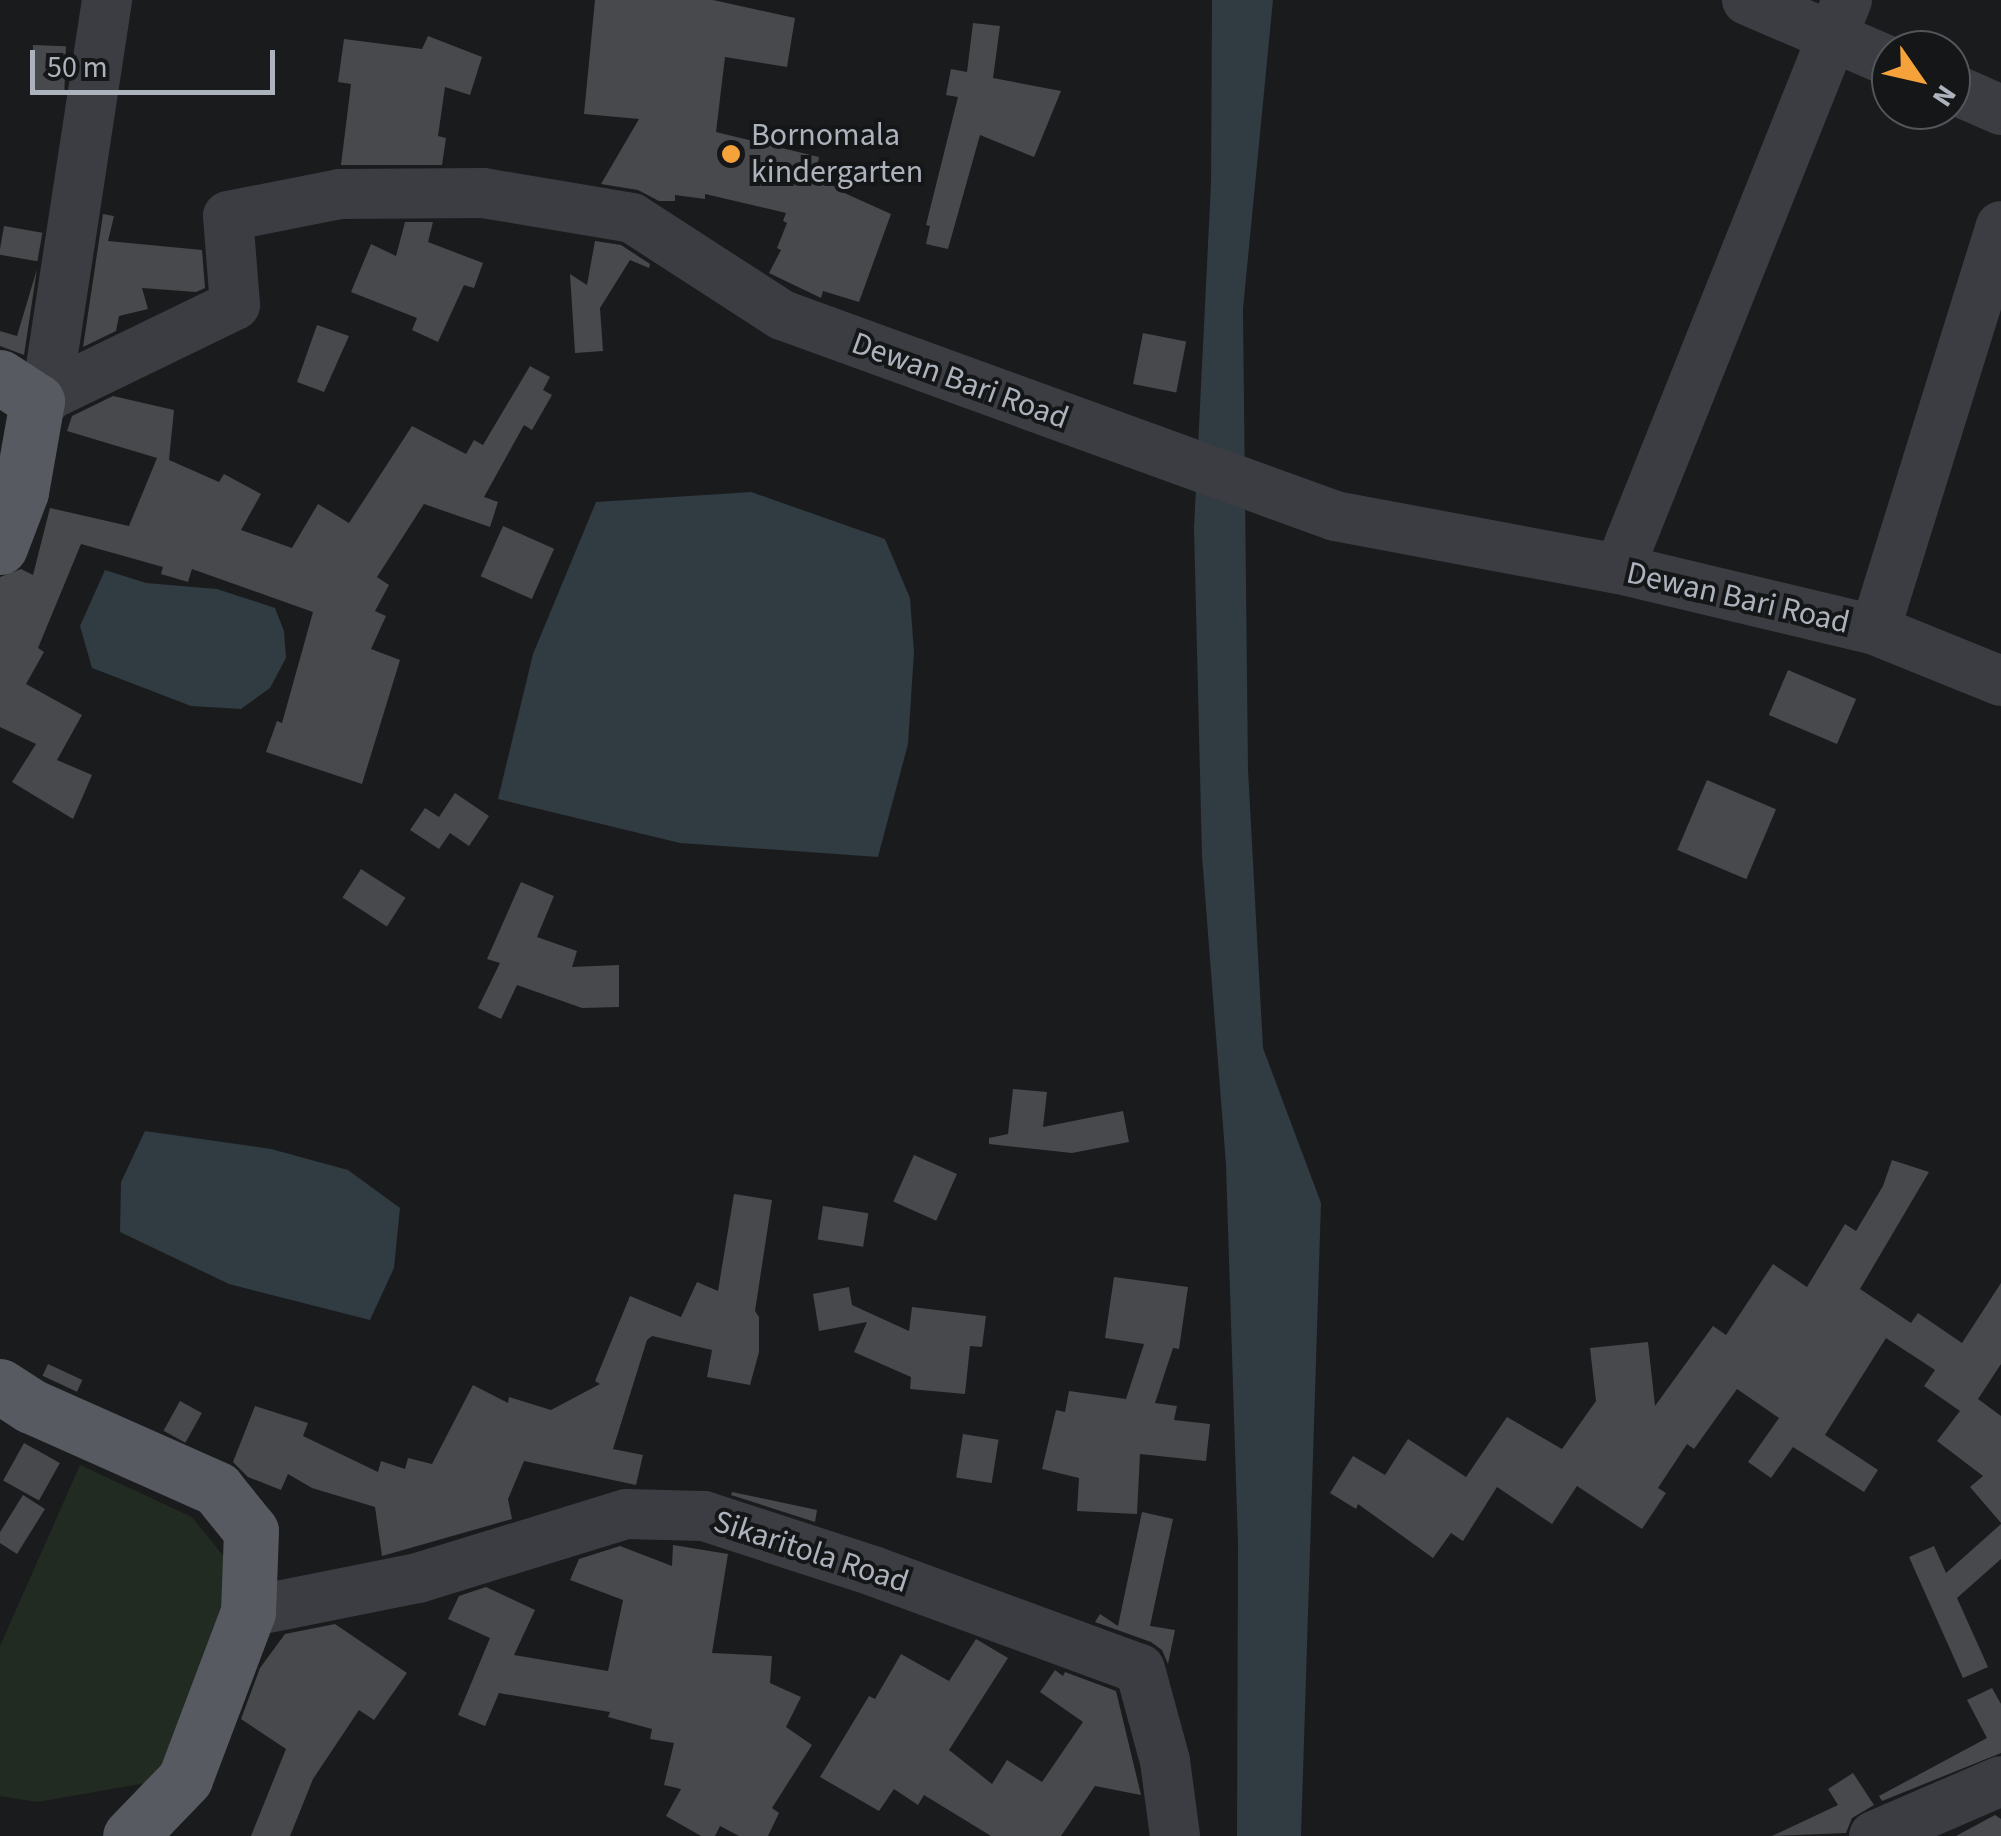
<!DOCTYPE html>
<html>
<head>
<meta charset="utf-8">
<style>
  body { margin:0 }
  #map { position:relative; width:2001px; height:1836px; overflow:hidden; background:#1a1b1d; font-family:"Source Sans 3",sans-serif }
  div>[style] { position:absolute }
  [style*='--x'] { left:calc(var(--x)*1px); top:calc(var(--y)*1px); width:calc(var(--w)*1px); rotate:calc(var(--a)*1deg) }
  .green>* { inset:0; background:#222b22 }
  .water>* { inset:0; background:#303b42 }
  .building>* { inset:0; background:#47494d; transform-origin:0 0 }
  .minor>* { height:50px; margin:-25px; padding:0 25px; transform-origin:25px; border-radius:25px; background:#3b3d42 }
  .major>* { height:55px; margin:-27.5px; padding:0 27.5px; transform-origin:27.5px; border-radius:27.5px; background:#575a61 }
  .dots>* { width:28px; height:28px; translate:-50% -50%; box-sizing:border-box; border:5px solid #151618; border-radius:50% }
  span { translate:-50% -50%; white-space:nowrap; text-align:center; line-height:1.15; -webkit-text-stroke:8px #151618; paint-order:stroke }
  .poi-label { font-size:32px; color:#adb3bc }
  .left { translate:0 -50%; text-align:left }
  .street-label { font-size:32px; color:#adb3bc }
  .north { position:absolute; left:1871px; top:30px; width:100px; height:100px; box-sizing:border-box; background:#151618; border:2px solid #52555a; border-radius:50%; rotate:124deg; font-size:28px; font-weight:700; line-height:40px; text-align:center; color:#adb3bc }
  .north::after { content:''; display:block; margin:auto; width:35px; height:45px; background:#f5a23a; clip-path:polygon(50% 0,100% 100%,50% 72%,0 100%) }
  .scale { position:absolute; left:30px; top:50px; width:245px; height:45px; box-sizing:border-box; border:5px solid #adb3bc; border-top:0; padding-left:12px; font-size:30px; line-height:35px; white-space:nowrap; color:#adb3bc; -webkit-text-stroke:8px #151618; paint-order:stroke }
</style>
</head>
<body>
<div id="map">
  <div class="green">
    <i style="clip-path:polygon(80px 1465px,192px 1517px,225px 1558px,242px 1615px,181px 1777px,37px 1802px,0 1796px,0 1646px)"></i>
  </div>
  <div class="water">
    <i style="clip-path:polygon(1212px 0,1273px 0,1243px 309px,1248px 769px,1263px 1048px,1321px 1203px,1301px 1836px,1237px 1836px,1238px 1544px,1226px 1165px,1202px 856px,1194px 528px,1211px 183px)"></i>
    <i style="clip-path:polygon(751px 492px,885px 539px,910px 598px,914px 652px,908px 744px,878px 857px,680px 843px,498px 799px,533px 654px,596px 502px)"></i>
    <i style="clip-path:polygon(105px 570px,146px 583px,217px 589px,275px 608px,284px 631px,286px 658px,270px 688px,241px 709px,191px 706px,92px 668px,80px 626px)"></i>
    <i style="clip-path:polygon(145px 1131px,271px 1149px,348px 1170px,400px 1208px,394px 1268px,370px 1320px,229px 1284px,120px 1232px,121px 1182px)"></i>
  </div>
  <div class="building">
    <i style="clip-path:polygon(595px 0,713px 0,795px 18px,787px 67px,725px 57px,716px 132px,819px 157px,816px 173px,842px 185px,840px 191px,891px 214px,859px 302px,823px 291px,821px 298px,769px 273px,781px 250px,777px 248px,787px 223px,783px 221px,786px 213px,705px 194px,705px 199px,675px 195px,675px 201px,659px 201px,638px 190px,601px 184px,639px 119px,584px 114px)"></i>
    <i style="clip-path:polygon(973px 23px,1000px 26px,993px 78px,1061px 91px,1034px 157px,980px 135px,948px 249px,926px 244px,930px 226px,926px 225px,958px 97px,946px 95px,951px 69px,967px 72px)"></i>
    <i style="clip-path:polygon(428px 36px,482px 57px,470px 95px,445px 87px,438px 136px,446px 138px,442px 165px,341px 165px,351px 84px,338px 82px,344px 39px,422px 49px)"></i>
    <i style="left:33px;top:45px;width:33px;height:47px;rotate:2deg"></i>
    <i style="clip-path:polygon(103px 214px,114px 216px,108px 241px,202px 250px,205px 288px,196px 292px,142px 288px,148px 309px,119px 316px,116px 331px,83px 347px)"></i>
    <i style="clip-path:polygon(405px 222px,433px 222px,428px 242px,483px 263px,474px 288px,464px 285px,438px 342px,412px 330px,417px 318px,351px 292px,371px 244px,396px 256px)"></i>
    <i style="left:4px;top:226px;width:39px;height:29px;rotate:10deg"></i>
    <i style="clip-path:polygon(595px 241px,621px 245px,650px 264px,649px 268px,630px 260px,600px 308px,603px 351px,575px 353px,570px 274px,587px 285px)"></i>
    <i style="clip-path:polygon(37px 269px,24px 355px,0 346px,0 331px,17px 336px)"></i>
    <i style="clip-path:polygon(317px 325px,349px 336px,324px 392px,297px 382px)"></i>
    <i style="left:1143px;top:333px;width:44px;height:52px;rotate:11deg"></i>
    <i style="clip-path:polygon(530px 366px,550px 377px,543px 390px,552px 395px,532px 430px,524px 425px,484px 497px,498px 502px,490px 527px,424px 504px,377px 577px,389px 585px,375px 611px,386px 616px,371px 649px,400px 660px,362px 784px,266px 752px,277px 721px,282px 723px,313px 612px,192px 569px,188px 582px,161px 574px,163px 567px,81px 544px,38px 648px,44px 652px,26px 684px,82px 715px,57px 760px,92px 775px,73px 819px,12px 782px,36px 744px,0 727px,0 577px,21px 569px,33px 575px,50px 508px,129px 526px,157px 458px,67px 431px,72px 416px,113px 396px,174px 410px,169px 460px,219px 482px,224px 474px,261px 494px,241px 530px,292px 548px,318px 504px,349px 523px,412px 426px,466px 454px,474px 440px,483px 445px)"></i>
    <i style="left:503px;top:526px;width:56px;height:55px;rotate:24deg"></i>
    <i style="left:1788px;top:670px;width:74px;height:49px;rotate:23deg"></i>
    <i style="left:1707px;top:780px;width:75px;height:76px;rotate:23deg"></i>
    <i style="clip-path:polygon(455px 793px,489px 816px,469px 846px,450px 833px,439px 849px,410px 830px,425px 808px,439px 817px)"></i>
    <i style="left:361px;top:869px;width:53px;height:34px;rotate:33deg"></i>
    <i style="clip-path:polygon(521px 882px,554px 896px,537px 937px,577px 951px,572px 967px,619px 965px,619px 1007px,582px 1008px,517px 985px,501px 1019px,478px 1008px,500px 963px,487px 959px)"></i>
    <i style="clip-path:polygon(1013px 1089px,1047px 1092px,1043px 1127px,1123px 1111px,1129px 1142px,1072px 1153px,989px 1144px,989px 1138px,1008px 1134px)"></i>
    <i style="left:914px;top:1155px;width:47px;height:51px;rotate:24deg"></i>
    <i style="clip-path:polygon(1892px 1160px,1929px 1172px,1860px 1289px,1911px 1323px,1918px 1313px,1962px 1343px,2001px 1283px,2001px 1364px,1978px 1399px,2001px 1416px,2001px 1523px,1970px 1487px,1983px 1476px,1937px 1441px,1960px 1411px,1924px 1386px,1935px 1370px,1886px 1338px,1825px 1435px,1878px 1470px,1864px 1492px,1793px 1447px,1771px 1478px,1748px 1462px,1779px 1418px,1737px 1389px,1694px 1449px,1687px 1444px,1658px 1488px,1666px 1493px,1642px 1529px,1577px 1486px,1552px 1524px,1497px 1487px,1463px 1541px,1451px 1533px,1433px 1558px,1358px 1504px,1356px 1509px,1330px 1493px,1353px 1456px,1385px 1475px,1408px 1439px,1466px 1477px,1507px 1417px,1562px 1449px,1596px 1401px,1590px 1348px,1648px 1342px,1655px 1406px,1713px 1326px,1726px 1335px,1773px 1264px,1807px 1287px,1845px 1224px,1856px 1231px,1883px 1186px)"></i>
    <i style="clip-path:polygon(734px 1194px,772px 1200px,755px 1311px,759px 1317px,759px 1352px,750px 1385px,707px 1377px,712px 1350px,652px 1336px,647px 1340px,613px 1449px,643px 1455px,636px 1485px,524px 1461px,508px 1499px,512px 1519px,382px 1556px,375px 1507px,312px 1488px,288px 1474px,281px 1490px,248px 1477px,233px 1462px,255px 1406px,308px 1423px,303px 1436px,378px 1472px,381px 1461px,405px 1469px,408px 1458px,432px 1464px,473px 1385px,508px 1403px,509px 1397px,551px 1410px,600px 1384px,595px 1381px,630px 1296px,681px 1317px,697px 1282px,718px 1291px)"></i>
    <i style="left:823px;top:1206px;width:46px;height:34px;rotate:9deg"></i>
    <i style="clip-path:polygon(1114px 1277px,1188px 1287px,1179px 1349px,1173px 1348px,1155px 1403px,1177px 1406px,1174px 1420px,1210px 1424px,1206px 1461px,1140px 1454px,1137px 1514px,1077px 1511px,1079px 1478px,1042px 1469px,1056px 1410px,1065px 1412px,1069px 1391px,1126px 1399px,1144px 1344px,1105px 1338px)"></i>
    <i style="clip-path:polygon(849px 1287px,852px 1305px,909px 1331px,912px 1307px,986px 1316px,982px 1347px,970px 1346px,965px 1394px,910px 1389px,911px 1377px,854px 1352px,867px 1322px,819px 1331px,813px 1294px)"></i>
    <i style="left:48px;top:1364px;width:38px;height:13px;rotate:25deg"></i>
    <i style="left:180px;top:1401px;width:25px;height:34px;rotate:29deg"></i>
    <i style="left:963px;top:1434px;width:36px;height:44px;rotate:9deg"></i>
    <i style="left:24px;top:1443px;width:41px;height:43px;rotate:29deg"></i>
    <i style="clip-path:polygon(732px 1492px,817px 1510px,815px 1522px,731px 1495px)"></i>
    <i style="clip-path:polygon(23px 1495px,45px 1509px,17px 1554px,0 1543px,0 1532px)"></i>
    <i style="clip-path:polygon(1142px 1512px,1173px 1519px,1150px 1626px,1175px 1630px,1168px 1664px,1162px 1650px,1151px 1642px,1095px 1622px,1100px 1614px,1118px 1626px)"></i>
    <i style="clip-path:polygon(2001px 1524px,2001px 1559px,1957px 1598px,1988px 1667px,1963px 1678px,1909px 1557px,1934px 1546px,1946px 1573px)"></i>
    <i style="clip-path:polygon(673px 1545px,728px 1554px,712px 1653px,772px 1656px,770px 1683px,801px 1697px,786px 1727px,812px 1745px,772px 1808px,779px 1813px,768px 1836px,739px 1836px,720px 1826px,715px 1836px,701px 1836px,666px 1816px,681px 1789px,664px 1785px,674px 1743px,650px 1739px,652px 1729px,608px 1717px,610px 1712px,499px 1693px,485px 1726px,458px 1715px,490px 1638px,448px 1619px,459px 1596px,486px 1587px,535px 1610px,514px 1655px,608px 1671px,623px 1600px,570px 1580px,579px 1559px,620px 1546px,672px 1566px)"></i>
    <i style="clip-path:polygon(335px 1624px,407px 1673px,374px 1720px,359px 1710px,313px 1779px,290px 1836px,251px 1836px,286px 1749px,241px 1719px,260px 1668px,285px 1634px)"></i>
    <i style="clip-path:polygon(976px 1639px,1008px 1658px,949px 1750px,992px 1784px,1007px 1760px,1042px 1782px,1083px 1722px,1040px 1692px,1055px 1670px,1063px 1676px,1065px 1672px,1116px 1691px,1141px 1795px,1095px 1786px,1061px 1836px,991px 1836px,924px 1795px,918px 1805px,894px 1789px,879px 1811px,820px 1777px,869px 1696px,875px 1699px,901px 1654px,949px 1681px)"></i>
    <i style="clip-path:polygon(1992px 1688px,2001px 1704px,2001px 1753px,1882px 1801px,1879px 1796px,1987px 1738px,1967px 1700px)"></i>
    <i style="clip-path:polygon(1853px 1773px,1874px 1805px,1852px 1818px,1846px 1833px,1772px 1836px,1838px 1805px,1828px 1789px)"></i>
    <i style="clip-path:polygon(1995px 1815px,2001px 1819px,2001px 1836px,1956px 1836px)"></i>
  </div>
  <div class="minor">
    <i style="--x:1747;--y:0;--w:157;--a:23.3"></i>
    <i style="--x:1951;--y:88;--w:55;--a:23.7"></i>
    <i style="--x:46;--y:399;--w:404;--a:-81.3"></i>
    <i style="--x:37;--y:401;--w:220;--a:-25.9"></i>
    <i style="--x:235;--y:305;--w:89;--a:-94.5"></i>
    <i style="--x:228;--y:216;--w:114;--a:-11.1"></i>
    <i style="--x:340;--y:194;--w:143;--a:-0.4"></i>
    <i style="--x:483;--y:193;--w:151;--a:9.5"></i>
    <i style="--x:632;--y:218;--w:179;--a:32.9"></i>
    <i style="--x:782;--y:315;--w:588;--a:19.97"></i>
    <i style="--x:1335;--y:516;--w:289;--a:10.6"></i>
    <i style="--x:1619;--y:569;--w:263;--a:13.4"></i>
    <i style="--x:1875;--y:630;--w:136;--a:22"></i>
    <i style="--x:1619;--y:569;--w:613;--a:-68.16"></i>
    <i style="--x:1875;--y:630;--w:423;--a:-72.7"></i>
    <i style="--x:248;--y:1612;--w:173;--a:-11.3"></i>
    <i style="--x:418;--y:1578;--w:218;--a:-17.1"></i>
    <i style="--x:626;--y:1514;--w:78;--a:1.5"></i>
    <i style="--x:704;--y:1516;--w:178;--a:18"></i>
    <i style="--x:873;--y:1571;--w:284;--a:20.2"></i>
    <i style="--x:1140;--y:1669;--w:95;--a:74.8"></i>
    <i style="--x:1165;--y:1761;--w:76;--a:82.4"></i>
    <i style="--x:1874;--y:1836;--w:138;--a:-23.4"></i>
  </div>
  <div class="major">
    <i style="--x:0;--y:377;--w:44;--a:33"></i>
    <i style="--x:37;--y:401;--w:92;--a:100"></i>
    <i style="--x:21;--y:492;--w:59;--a:110.9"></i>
    <i style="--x:0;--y:1386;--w:37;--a:33"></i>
    <i style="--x:31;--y:1406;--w:204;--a:24"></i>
    <i style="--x:217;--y:1489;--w:54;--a:51"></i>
    <i style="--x:251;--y:1531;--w:81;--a:92.1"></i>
    <i style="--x:248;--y:1612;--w:178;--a:110.7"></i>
    <i style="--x:185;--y:1779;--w:79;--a:134"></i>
  </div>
  <div class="dots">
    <i style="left:731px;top:154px;background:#f5a23a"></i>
  </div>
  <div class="poi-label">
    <span class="left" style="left:751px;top:154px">Bornomala<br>kindergarten</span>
  </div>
  <div class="street-label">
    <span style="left:960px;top:381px;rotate:20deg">Dewan Bari Road</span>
    <span style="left:1738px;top:598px;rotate:13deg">Dewan Bari Road</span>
    <span style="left:811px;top:1552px;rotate:18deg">Sikaritola Road</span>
  </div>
  <div class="north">N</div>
  <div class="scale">50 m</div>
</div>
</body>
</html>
